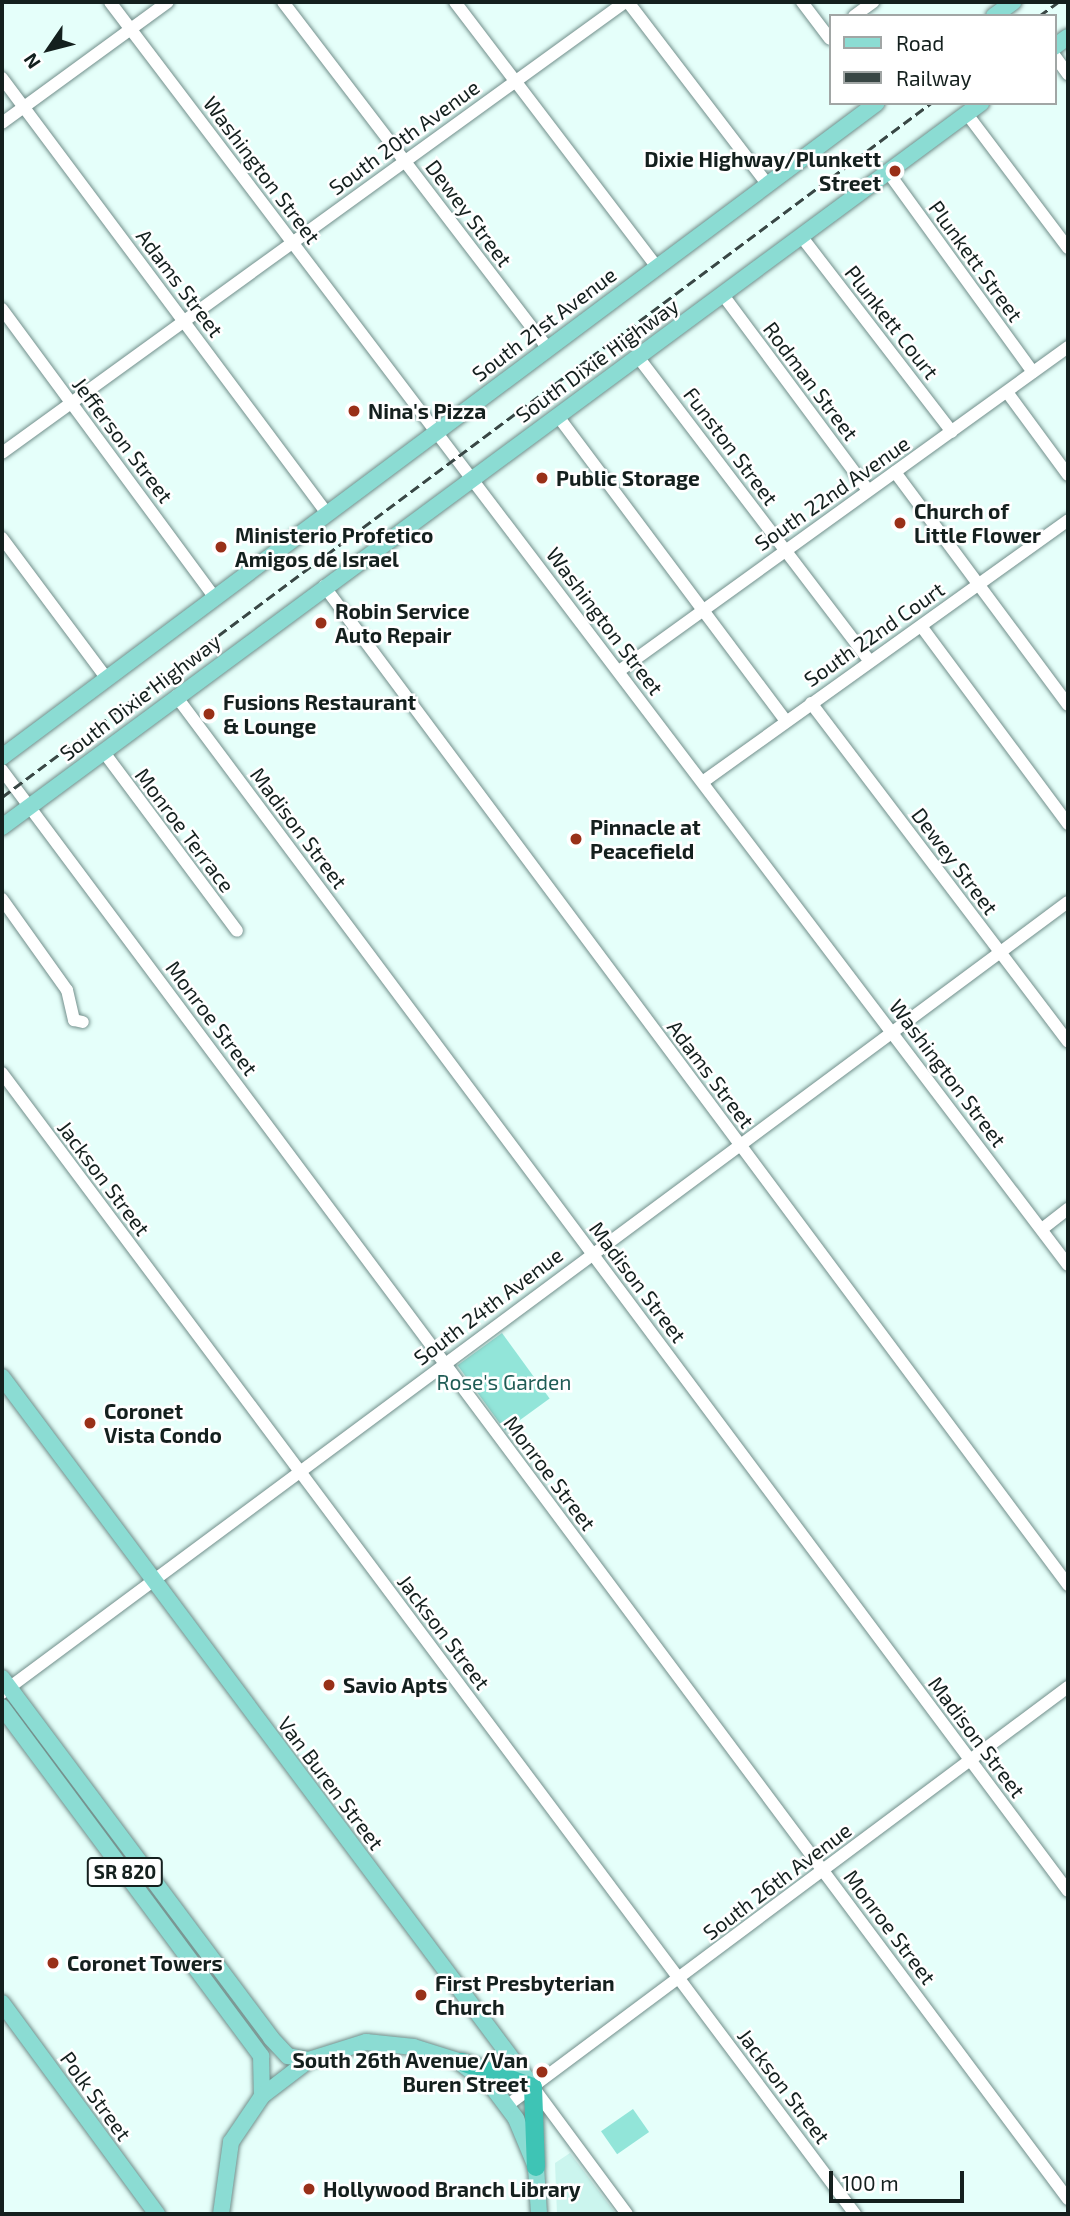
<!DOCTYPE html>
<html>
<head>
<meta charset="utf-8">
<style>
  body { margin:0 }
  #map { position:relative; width:1070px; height:2216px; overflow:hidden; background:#e5fffa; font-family:"Exo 2",sans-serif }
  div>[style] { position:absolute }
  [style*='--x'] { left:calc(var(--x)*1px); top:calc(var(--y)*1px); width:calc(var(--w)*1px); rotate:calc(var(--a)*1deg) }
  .built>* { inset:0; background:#cbf5ee }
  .green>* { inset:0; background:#92e5d9; transform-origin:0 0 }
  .roads { filter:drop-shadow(0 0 2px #728f8b) drop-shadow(0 0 2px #728f8b) }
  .minor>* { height:12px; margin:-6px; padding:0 6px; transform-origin:6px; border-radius:6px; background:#fff }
  .major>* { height:16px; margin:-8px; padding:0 8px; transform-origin:8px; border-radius:8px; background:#8bdcd3 }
  .highway>* { height:18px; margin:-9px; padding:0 9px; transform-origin:9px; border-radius:9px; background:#3ec4b5 }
  .rail>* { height:2.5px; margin-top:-1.25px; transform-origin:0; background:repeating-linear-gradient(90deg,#394745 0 10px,transparent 0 15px) }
  .dots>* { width:19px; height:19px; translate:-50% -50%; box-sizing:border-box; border:4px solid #fff; border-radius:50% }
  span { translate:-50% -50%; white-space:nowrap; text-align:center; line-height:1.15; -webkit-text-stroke:5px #fff; paint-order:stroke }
  .shield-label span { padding:2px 5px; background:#fff; border:2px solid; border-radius:5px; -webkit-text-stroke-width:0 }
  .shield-label { font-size:19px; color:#14201e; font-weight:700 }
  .street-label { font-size:21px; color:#14201e }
  .poi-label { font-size:21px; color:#14201e; font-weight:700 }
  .right { translate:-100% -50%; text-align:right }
  .left { translate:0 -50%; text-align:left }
  .park-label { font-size:21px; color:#1f5c55 }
  .frame { position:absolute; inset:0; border:4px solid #14201e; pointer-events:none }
  .legend { position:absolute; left:829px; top:14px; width:228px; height:91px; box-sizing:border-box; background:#fff; border:2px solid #a1a6a5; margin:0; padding:9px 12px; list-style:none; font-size:21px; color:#14201e }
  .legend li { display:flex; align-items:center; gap:14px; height:35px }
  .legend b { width:35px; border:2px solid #a1a6a5 }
  .north { position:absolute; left:14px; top:14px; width:70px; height:70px; -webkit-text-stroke:5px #fff; paint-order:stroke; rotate:235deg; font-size:19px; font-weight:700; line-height:28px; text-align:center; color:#14201e }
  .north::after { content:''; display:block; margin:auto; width:24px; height:32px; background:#14201e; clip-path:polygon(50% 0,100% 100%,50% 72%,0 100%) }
  .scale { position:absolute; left:829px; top:2171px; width:135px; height:32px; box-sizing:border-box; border:4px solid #14201e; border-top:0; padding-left:9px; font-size:21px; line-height:24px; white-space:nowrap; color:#14201e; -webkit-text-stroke:5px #fff; paint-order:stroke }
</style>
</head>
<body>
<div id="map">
  <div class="built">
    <i style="clip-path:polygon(570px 2153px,616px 2214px,557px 2214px,555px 2163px)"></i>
  </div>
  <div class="green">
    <i style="left:502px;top:1333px;width:81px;height:55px;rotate:54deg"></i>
    <i style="left:633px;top:2109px;width:28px;height:39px;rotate:55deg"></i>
  </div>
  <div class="roads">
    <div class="minor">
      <i style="--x:110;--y:2;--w:1585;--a:52.82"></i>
      <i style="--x:283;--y:2;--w:436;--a:52.6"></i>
      <i style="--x:455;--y:2;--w:333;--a:52.7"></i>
      <i style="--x:628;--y:2;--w:230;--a:52.6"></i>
      <i style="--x:802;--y:2;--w:46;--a:52.9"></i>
      <i style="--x:854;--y:16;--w:24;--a:-36"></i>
      <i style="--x:1054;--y:55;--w:24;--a:54"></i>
      <i style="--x:2;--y:78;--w:542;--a:53.26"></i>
      <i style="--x:967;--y:114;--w:168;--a:53"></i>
      <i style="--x:2;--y:123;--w:205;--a:-36.1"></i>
      <i style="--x:888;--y:172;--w:247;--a:54.1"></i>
      <i style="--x:801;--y:236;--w:247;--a:52.4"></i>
      <i style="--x:723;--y:295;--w:243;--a:53.4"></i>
      <i style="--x:2;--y:309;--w:355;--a:53.6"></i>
      <i style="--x:638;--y:357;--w:381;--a:52.7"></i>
      <i style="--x:1007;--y:392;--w:103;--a:53.7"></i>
      <i style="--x:557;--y:415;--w:381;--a:53.2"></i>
      <i style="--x:2;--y:453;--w:769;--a:-35.9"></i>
      <i style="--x:895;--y:472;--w:290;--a:53.4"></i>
      <i style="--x:2;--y:538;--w:172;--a:53.3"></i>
      <i style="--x:324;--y:586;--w:1246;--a:53.32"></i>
      <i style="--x:921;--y:626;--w:247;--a:53.4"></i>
      <i style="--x:619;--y:671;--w:554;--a:-35.81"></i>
      <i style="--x:176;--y:696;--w:1491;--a:53.26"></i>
      <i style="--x:811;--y:703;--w:425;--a:52.8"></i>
      <i style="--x:103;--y:751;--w:224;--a:53.3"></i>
      <i style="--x:2;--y:770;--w:1783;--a:53.28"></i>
      <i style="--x:704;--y:781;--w:448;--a:-35.6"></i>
      <i style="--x:2;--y:899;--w:112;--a:54.5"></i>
      <i style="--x:67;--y:990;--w:31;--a:77"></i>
      <i style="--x:74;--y:1020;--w:9;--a:13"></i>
      <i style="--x:2;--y:1073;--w:1425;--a:53.22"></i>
      <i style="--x:1042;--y:1229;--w:33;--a:-38"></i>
      <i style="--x:2;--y:1693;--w:1327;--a:-36.58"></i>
      <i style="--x:533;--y:2087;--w:158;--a:53.5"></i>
      <i style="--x:508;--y:2105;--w:699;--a:-36.74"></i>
    </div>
    <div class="major">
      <i style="--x:994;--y:16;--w:24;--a:-36"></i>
      <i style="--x:1054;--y:47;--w:17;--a:-36"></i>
      <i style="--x:2;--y:757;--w:1092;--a:-36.78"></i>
      <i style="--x:2;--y:827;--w:1218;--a:-36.48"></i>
      <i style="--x:2;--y:1377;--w:887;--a:53.21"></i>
      <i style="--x:2;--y:1678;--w:449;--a:53.2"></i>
      <i style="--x:271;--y:2038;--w:25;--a:47"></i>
      <i style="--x:288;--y:2056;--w:21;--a:11"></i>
      <i style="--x:2;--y:1707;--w:435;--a:53.4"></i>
      <i style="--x:261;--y:2056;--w:40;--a:88.6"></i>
      <i style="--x:2;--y:2003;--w:262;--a:53.7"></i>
      <i style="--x:221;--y:2214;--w:73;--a:-82.1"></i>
      <i style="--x:231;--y:2142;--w:55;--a:-56"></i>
      <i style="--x:262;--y:2096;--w:59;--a:-37.5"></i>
      <i style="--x:309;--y:2060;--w:60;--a:-17.5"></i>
      <i style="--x:366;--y:2042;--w:48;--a:5.9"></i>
      <i style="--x:414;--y:2047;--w:46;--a:17.7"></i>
      <i style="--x:458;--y:2061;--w:44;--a:37.6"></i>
      <i style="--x:493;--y:2088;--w:39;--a:53"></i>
      <i style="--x:516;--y:2119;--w:52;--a:67.4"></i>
      <i style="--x:536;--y:2167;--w:47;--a:86.3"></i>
    </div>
    <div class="highway">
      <i style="--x:462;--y:2062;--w:75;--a:19.4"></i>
      <i style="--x:533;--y:2087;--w:80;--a:87.9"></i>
    </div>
  </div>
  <div class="rail">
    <i style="--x:1039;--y:16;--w:24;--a:-36"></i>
    <i style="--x:2;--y:797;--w:1160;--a:-36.76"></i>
  </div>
  <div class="dots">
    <i style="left:895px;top:171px;background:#993018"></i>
    <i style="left:354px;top:411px;background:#993018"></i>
    <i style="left:542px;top:478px;background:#993018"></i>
    <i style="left:900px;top:523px;background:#993018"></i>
    <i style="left:221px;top:547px;background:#993018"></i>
    <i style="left:321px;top:623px;background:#993018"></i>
    <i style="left:209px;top:714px;background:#993018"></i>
    <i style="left:576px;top:839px;background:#993018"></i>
    <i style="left:90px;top:1423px;background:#993018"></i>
    <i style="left:329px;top:1685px;background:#993018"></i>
    <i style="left:53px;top:1963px;background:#993018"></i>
    <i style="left:421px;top:1995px;background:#993018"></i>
    <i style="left:542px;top:2072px;background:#993018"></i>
    <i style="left:309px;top:2189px;background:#993018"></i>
  </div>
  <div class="shield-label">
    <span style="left:125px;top:1872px">SR 820</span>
  </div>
  <div class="street-label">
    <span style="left:404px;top:137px;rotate:-36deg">South 20th Avenue</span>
    <span style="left:262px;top:170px;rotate:53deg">Washington Street</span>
    <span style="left:469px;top:213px;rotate:53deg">Dewey Street</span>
    <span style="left:976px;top:261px;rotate:54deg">Plunkett Street</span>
    <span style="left:180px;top:283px;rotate:53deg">Adams Street</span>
    <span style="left:892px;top:322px;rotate:52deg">Plunkett Court</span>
    <span style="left:544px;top:324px;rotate:-37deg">South 21st Avenue</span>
    <span style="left:597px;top:360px;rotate:-36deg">South Dixie Highway</span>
    <span style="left:811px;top:381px;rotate:53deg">Rodman Street</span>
    <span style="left:123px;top:440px;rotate:53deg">Jefferson Street</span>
    <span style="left:731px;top:446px;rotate:53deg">Funston Street</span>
    <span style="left:832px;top:493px;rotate:-35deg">South 22nd Avenue</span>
    <span style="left:605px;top:621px;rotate:53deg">Washington Street</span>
    <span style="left:874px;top:634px;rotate:-35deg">South 22nd Court</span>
    <span style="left:140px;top:697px;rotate:-37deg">South Dixie Highway</span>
    <span style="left:299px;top:828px;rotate:53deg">Madison Street</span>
    <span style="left:185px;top:830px;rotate:53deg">Monroe Terrace</span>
    <span style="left:955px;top:861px;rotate:53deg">Dewey Street</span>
    <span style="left:212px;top:1018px;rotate:53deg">Monroe Street</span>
    <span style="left:948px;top:1073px;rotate:53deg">Washington Street</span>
    <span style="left:711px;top:1074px;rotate:53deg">Adams Street</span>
    <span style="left:104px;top:1178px;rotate:53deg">Jackson Street</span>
    <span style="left:638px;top:1282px;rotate:53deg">Madison Street</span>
    <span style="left:488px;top:1306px;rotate:-37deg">South 24th Avenue</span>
    <span style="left:550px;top:1473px;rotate:53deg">Monroe Street</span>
    <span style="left:444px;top:1632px;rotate:53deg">Jackson Street</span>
    <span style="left:977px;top:1737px;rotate:53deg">Madison Street</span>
    <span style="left:331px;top:1783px;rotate:53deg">Van Buren Street</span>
    <span style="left:777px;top:1881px;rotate:-37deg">South 26th Avenue</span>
    <span style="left:890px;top:1927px;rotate:53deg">Monroe Street</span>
    <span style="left:784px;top:2086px;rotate:53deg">Jackson Street</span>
    <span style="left:96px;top:2096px;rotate:54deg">Polk Street</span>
  </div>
  <div class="poi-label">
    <span class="right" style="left:881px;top:171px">Dixie Highway/Plunkett<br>Street</span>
    <span class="left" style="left:368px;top:411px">Nina's Pizza</span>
    <span class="left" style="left:556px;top:478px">Public Storage</span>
    <span class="left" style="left:914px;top:523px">Church of<br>Little Flower</span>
    <span class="left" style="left:235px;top:547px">Ministerio Profetico<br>Amigos de Israel</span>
    <span class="left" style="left:335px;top:623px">Robin Service<br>Auto Repair</span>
    <span class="left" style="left:223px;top:714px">Fusions Restaurant<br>&amp; Lounge</span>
    <span class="left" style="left:590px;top:839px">Pinnacle at<br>Peacefield</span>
    <span class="left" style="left:104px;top:1423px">Coronet<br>Vista Condo</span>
    <span class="left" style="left:343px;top:1685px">Savio Apts</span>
    <span class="left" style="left:67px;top:1963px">Coronet Towers</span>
    <span class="left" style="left:435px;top:1995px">First Presbyterian<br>Church</span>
    <span class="right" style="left:528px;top:2072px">South 26th Avenue/Van<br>Buren Street</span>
    <span class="left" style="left:323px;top:2189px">Hollywood Branch Library</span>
  </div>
  <div class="park-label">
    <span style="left:504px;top:1382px">Rose's Garden</span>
  </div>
  <div class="frame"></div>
  <ul class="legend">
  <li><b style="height:9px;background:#8bdcd3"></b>Road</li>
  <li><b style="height:9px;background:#394745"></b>Railway</li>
  </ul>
  <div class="north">N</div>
  <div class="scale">100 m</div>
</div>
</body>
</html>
